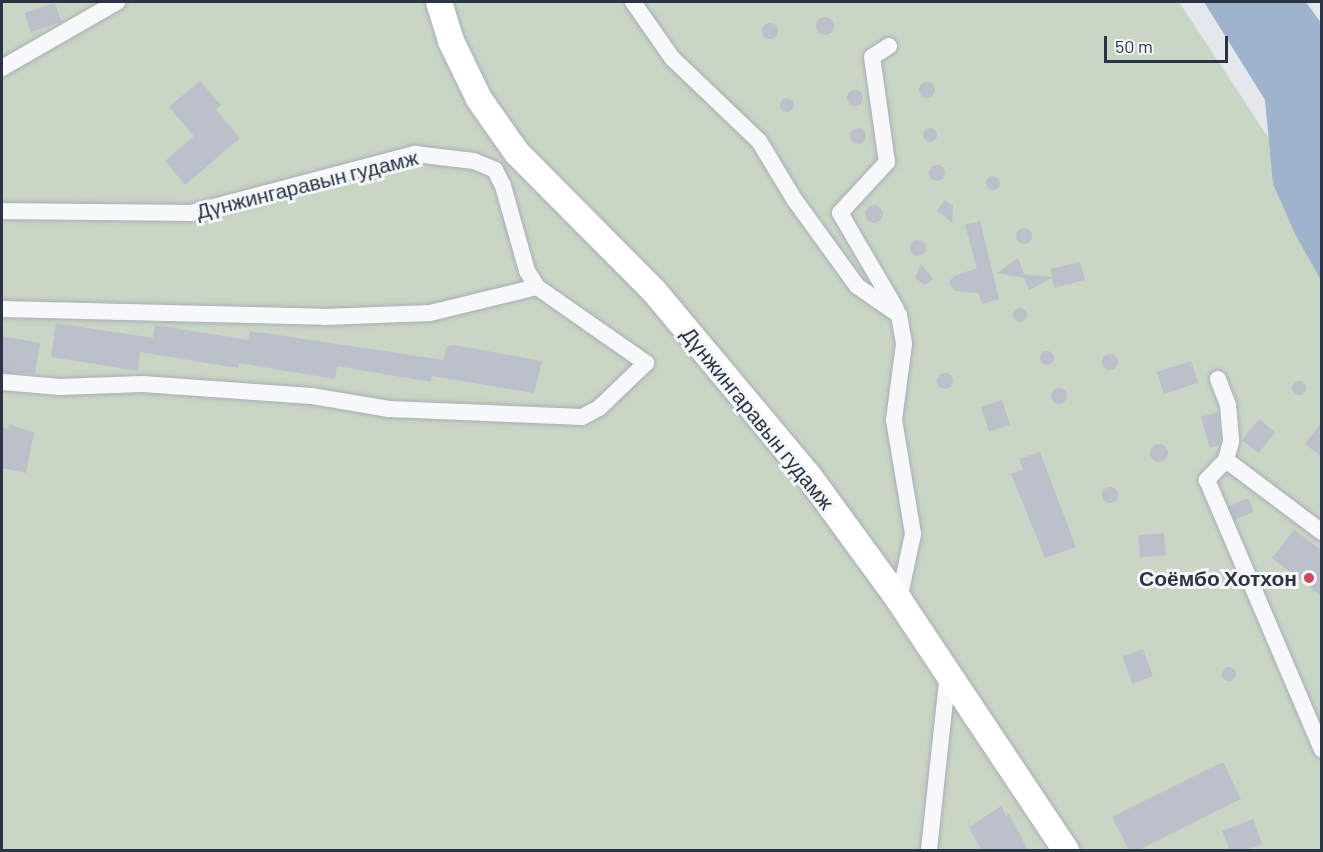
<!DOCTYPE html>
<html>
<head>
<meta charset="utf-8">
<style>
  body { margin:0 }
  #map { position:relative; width:1323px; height:852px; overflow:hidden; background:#e4e7ec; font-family:Barlow,sans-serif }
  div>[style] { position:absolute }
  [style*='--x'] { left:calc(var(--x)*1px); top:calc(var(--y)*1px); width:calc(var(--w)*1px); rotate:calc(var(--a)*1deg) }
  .green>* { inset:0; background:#c9d6c5 }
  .water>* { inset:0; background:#9fb4cc }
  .building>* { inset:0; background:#bbc0ca; transform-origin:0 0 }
  .round { border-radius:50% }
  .roads { filter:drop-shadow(0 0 2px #a9aeb7) drop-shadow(0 0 2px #a9aeb7) }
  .minor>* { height:16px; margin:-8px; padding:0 8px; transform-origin:8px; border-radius:8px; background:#f7f8fa }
  .primary>* { height:26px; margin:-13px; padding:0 13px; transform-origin:13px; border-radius:13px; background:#fff }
  .dots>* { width:16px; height:16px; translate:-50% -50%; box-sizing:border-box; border:3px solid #f4f6f9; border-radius:50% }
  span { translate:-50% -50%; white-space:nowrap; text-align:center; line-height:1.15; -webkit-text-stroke:6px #f4f6f9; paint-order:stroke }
  .street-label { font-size:21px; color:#2b3445 }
  .poi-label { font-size:21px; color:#2b3445; font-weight:700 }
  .right { translate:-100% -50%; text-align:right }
  .frame { position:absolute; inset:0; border:3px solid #2b3445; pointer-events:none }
  .scale { position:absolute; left:1104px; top:36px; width:124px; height:27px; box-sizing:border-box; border:3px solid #2b3445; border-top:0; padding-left:8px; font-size:18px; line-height:21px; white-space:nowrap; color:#2b3445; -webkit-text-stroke:4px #f4f6f9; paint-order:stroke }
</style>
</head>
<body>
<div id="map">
  <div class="green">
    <i style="clip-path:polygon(2px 2px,1179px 2px,1307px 196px,1322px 243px,1321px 850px,2px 850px)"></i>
  </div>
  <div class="water">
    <i style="clip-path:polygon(1204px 2px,1306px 2px,1321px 23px,1321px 280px,1296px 236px,1273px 184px,1265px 100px)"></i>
  </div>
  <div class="building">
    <i style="left:55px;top:3px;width:20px;height:32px;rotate:72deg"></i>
    <i class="round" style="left:816px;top:17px;width:18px;height:18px"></i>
    <i class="round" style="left:762px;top:23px;width:16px;height:16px"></i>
    <i style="clip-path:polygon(200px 81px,221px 105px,216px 110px,240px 138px,185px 185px,165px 161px,194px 136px,169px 107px)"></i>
    <i class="round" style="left:919px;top:82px;width:16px;height:16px"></i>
    <i class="round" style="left:847px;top:90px;width:16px;height:16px"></i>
    <i class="round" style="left:780px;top:98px;width:14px;height:14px"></i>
    <i class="round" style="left:923px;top:128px;width:14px;height:14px"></i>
    <i class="round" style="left:850px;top:128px;width:16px;height:16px"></i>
    <i class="round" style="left:929px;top:165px;width:16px;height:16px"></i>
    <i class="round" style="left:986px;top:176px;width:14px;height:14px"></i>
    <i style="clip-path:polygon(945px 200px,953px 206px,952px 223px,937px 210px)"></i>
    <i class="round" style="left:865px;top:205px;width:18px;height:18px"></i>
    <i style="clip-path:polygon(980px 221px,999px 299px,982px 304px,979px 293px,955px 291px,949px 282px,954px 276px,977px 268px,965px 225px)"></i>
    <i class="round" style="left:1016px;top:228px;width:16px;height:16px"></i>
    <i class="round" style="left:910px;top:240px;width:16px;height:16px"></i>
    <i style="clip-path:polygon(1018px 258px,1024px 274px,1052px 277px,1050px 269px,1080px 262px,1085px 280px,1054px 288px,1052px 278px,1029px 290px,1024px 278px,997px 273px)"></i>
    <i style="clip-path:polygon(921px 264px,933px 279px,925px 285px,915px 278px)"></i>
    <i class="round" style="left:1013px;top:308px;width:14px;height:14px"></i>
    <i style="clip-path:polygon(56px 323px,153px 338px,155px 325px,248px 340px,250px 331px,444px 360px,446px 347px,454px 345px,542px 361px,534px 393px,432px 376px,431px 382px,337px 366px,335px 379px,239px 363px,238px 368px,140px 352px,138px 371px,51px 357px)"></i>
    <i style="clip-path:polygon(2px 336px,40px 343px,35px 374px,2px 372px)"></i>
    <i class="round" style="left:1040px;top:351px;width:14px;height:14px"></i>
    <i class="round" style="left:1102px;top:354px;width:16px;height:16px"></i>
    <i style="left:1191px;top:361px;width:23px;height:36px;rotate:72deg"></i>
    <i class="round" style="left:937px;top:373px;width:16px;height:16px"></i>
    <i class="round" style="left:1292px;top:381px;width:14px;height:14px"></i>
    <i class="round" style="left:1051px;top:388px;width:16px;height:16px"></i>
    <i style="left:1002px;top:400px;width:26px;height:22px;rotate:72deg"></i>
    <i style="clip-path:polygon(1218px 412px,1220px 441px,1219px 445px,1210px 448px,1201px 417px)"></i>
    <i style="left:1259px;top:419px;width:21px;height:27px;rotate:39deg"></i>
    <i style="clip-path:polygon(1322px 422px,1322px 457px,1305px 444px)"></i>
    <i style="clip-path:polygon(9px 424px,34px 433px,26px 473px,2px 468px,2px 427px,8px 429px)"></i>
    <i class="round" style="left:1150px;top:444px;width:18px;height:18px"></i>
    <i style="clip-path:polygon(1040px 452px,1076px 547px,1045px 558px,1011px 474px,1023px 470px,1019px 459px)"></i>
    <i class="round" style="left:1102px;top:487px;width:16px;height:16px"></i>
    <i style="left:1248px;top:498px;width:15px;height:21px;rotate:67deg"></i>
    <i style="clip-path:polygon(1294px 530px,1322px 551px,1322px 597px,1272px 558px)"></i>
    <i style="left:1164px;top:533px;width:22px;height:26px;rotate:85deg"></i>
    <i style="left:1143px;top:649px;width:29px;height:22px;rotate:70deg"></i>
    <i class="round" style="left:1222px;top:667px;width:14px;height:14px"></i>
    <i style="clip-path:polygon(1223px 762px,1241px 799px,1138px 850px,1129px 850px,1112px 817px)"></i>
    <i style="clip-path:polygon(1001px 806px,1006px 816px,1009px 814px,1028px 850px,981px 850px,969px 827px)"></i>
    <i style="clip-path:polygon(1253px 819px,1262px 844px,1246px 850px,1230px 850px,1222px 831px)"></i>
  </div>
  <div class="roads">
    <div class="minor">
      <i style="--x:633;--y:2;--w:68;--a:55.1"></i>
      <i style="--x:672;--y:58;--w:120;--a:43.7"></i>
      <i style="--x:759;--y:141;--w:68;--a:58.9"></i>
      <i style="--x:794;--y:199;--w:107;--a:54.1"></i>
      <i style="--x:857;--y:286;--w:51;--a:34.6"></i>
      <i style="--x:899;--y:315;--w:29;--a:80"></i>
      <i style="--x:904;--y:344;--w:77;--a:97.5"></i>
      <i style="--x:894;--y:420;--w:116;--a:80.5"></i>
      <i style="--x:913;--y:534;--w:67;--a:102"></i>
      <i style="--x:889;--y:46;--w:20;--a:147"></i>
      <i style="--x:872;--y:57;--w:106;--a:81.9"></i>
      <i style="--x:887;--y:162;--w:69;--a:132.7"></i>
      <i style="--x:840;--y:213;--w:111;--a:59.7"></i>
      <i style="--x:2;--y:68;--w:133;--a:-29.9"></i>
      <i style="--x:2;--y:211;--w:189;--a:0.6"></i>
      <i style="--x:191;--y:213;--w:232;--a:-14.8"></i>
      <i style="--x:415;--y:154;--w:59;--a:6.8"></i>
      <i style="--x:474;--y:161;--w:23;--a:23"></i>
      <i style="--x:495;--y:170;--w:18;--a:63"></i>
      <i style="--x:503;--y:186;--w:88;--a:74.2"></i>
      <i style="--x:527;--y:271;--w:19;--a:58"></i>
      <i style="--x:537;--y:287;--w:133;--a:34.9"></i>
      <i style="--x:646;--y:363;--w:65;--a:136.2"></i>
      <i style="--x:599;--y:408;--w:19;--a:152"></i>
      <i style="--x:582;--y:417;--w:193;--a:-177.6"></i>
      <i style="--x:389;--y:409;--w:79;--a:-170.5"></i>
      <i style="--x:311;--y:396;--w:169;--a:-175.9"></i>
      <i style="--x:142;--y:384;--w:82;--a:177.9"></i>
      <i style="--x:60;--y:387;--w:58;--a:-175.1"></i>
      <i style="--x:2;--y:309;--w:322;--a:1.4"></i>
      <i style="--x:324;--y:317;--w:106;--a:-2.2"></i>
      <i style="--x:430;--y:313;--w:110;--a:-13.7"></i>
      <i style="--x:1218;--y:379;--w:28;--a:69"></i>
      <i style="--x:1228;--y:405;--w:37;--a:85"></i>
      <i style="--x:1231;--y:442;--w:19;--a:106"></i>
      <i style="--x:1226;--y:460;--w:28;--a:134"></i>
      <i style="--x:1207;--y:480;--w:293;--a:66.9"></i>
      <i style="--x:1226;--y:460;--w:120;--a:36.9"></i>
      <i style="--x:929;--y:850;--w:179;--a:-83.9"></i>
    </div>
    <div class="primary">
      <i style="--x:439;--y:2;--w:41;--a:72.9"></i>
      <i style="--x:451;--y:41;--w:64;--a:64.2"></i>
      <i style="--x:479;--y:99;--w:66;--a:54.9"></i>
      <i style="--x:517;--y:153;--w:194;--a:45.2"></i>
      <i style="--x:654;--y:291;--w:240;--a:50.1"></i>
      <i style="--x:808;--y:475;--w:155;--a:53.9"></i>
      <i style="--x:899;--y:600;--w:301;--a:56.3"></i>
    </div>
  </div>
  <div class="dots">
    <i style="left:1309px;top:578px;background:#d1495b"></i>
  </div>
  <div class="street-label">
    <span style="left:307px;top:184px;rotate:-14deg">Дүнжингаравын гудамж</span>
    <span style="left:758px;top:418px;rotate:51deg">Дүнжингаравын гудамж</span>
  </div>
  <div class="poi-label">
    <span class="right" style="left:1297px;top:578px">Соёмбо Хотхон</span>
  </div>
  <div class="frame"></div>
  <div class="scale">50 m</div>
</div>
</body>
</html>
